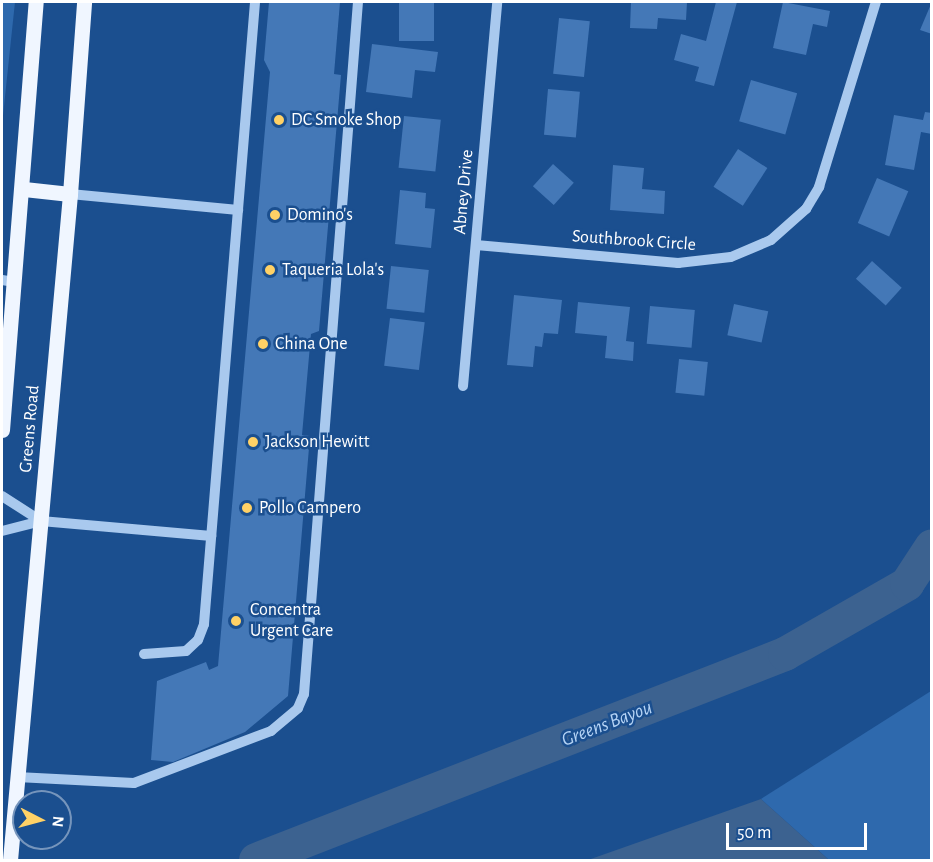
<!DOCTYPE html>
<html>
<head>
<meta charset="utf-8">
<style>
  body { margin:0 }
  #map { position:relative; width:933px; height:862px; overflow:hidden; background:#1b4f8f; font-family:"Alegreya Sans",sans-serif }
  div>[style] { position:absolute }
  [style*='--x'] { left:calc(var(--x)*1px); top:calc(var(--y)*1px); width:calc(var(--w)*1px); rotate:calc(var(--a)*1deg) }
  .green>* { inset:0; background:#2e69ad }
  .water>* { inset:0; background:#3c6290 }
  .river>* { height:34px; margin:-17px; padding:0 17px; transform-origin:17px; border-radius:17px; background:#3c6290 }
  .building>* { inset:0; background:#4478b7; transform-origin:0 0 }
  .minor>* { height:10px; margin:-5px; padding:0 5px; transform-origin:5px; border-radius:5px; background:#a9c9ee }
  .major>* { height:15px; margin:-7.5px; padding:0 7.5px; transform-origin:7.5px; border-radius:7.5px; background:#f0f6ff }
  .dots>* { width:16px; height:16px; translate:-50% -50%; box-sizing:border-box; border:3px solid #1b4f8f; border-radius:50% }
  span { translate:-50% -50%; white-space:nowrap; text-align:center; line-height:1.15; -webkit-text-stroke:5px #1b4f8f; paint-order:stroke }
  .poi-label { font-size:18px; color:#fff }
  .left { translate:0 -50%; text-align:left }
  .street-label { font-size:18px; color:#fff }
  .water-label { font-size:20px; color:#b5d3f5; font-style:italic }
  .frame { position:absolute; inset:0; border:3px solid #fff; pointer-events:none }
  .north { position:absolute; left:12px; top:790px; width:60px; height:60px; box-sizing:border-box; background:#1b4f8f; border:2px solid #7695bc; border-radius:50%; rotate:96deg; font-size:16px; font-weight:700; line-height:24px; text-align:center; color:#fff }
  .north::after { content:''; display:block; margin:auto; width:21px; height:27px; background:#ffd166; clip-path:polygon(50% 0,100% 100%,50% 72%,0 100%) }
  .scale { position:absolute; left:726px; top:823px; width:141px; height:27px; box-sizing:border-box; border:3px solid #fff; border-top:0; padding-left:8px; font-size:18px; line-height:21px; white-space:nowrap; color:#fff; -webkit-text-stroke:4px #1b4f8f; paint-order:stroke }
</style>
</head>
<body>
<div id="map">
  <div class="green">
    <i style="clip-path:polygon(2px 2px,15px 2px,2px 125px)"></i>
    <i style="clip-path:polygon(931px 691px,931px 860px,829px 860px,761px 799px)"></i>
  </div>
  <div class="water">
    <i style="clip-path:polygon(761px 799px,829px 860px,588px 860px)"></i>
  </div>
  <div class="river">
    <i style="--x:256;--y:860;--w:568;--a:-21.28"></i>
    <i style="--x:785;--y:654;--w:141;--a:-29.8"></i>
    <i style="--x:907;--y:584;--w:45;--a:-56.7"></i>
  </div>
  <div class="building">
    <i style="clip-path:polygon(269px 2px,340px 2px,334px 74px,341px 75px,319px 331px,311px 334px,302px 435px,310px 436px,288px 696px,245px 732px,173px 762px,151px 760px,157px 681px,206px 662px,209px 670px,218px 666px,270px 72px,264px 60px)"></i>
    <i style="left:399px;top:2px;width:35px;height:39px"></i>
    <i style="clip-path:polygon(631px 2px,687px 2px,686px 20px,658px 18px,657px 29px,630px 28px)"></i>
    <i style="clip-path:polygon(716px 2px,737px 2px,714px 86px,695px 81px,699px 67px,674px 60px,681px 34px,706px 41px)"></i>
    <i style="clip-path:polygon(783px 2px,830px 11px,827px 27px,813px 24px,806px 55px,773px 48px)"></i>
    <i style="clip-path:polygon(931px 4px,932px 4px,932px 34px,920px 30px)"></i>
    <i style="left:559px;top:18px;width:31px;height:56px;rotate:6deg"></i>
    <i style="clip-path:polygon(372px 44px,438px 52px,435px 72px,415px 70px,412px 98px,366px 92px)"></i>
    <i style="left:751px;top:80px;width:48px;height:43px;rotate:16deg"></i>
    <i style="left:548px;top:89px;width:32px;height:46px;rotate:5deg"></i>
    <i style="clip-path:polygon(925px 112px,932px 113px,932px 134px,921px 132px,914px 170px,885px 165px,894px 115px,923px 120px)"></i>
    <i style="left:404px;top:116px;width:37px;height:52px;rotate:6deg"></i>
    <i style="left:738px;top:149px;width:35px;height:45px;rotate:33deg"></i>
    <i style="left:553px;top:164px;width:28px;height:30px;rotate:42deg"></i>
    <i style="clip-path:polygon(613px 165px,644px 168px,642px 189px,665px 191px,664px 214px,610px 210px)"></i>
    <i style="left:877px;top:178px;width:34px;height:49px;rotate:23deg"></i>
    <i style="clip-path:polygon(400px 190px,426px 193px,425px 208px,435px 209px,431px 248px,395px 244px)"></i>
    <i style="left:872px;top:261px;width:40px;height:24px;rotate:42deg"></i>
    <i style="left:391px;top:266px;width:38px;height:43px;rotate:6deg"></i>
    <i style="clip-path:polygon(514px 295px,562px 300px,558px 334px,544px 333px,542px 347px,535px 346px,533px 367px,507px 365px)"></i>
    <i style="clip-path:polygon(578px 302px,630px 307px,626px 341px,634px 342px,633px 361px,605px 358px,607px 336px,575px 333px)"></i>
    <i style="left:734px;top:304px;width:35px;height:32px;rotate:12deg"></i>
    <i style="left:650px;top:306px;width:45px;height:38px;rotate:5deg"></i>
    <i style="left:390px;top:318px;width:35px;height:48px;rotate:7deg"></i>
    <i style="left:679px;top:359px;width:29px;height:34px;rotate:6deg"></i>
  </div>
  <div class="minor">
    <i style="--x:70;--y:194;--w:169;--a:5.4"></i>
    <i style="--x:476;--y:245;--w:203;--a:5.1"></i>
    <i style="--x:678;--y:263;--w:53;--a:-6.5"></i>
    <i style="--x:731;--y:257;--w:43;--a:-23"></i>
    <i style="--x:771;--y:240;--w:47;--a:-41.5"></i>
    <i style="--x:806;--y:209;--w:26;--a:-59"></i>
    <i style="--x:819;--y:187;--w:194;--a:-72.9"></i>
    <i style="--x:2;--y:280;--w:13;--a:9"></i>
    <i style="--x:463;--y:386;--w:386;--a:-84.9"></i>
    <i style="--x:2;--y:496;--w:46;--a:32.7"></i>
    <i style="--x:2;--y:531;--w:40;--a:-14.4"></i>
    <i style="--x:41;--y:521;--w:171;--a:5"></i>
    <i style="--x:144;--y:654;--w:42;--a:-4.1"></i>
    <i style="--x:186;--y:651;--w:16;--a:-43"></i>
    <i style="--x:198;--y:640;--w:17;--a:-69"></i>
    <i style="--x:204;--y:624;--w:624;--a:-85.31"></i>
    <i style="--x:17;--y:777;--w:117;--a:2.9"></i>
    <i style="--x:134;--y:783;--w:147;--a:-20.8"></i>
    <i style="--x:271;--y:731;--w:35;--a:-40"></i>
    <i style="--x:298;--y:708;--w:15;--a:-67"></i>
    <i style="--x:304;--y:694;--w:694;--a:-85.54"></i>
  </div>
  <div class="major">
    <i style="--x:24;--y:189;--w:46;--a:6.2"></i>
    <i style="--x:2;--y:430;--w:429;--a:-85.5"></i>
    <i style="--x:10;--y:860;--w:669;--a:-84.85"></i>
    <i style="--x:70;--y:194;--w:193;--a:-85.8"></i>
  </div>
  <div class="dots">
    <i style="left:279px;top:120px;background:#ffd166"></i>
    <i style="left:275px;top:215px;background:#ffd166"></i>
    <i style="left:270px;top:270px;background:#ffd166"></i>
    <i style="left:263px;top:344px;background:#ffd166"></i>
    <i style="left:253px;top:442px;background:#ffd166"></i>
    <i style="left:247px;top:508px;background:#ffd166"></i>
    <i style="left:236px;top:621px;background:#ffd166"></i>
  </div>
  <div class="poi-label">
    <span class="left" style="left:291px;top:120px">DC Smoke Shop</span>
    <span class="left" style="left:287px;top:215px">Domino's</span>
    <span class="left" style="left:282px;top:270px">Taqueria Lola's</span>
    <span class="left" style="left:275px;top:344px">China One</span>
    <span class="left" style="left:265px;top:442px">Jackson Hewitt</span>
    <span class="left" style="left:259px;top:508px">Pollo Campero</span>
    <span class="left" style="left:250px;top:621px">Concentra<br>Urgent Care</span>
  </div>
  <div class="street-label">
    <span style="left:464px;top:192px;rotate:-85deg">Abney Drive</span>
    <span style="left:634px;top:241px;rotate:4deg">Southbrook Circle</span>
    <span style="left:30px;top:429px;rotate:-85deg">Greens Road</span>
  </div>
  <div class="water-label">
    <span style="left:607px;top:724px;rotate:-21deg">Greens Bayou</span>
  </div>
  <div class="frame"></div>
  <div class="north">N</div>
  <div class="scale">50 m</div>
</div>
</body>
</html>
